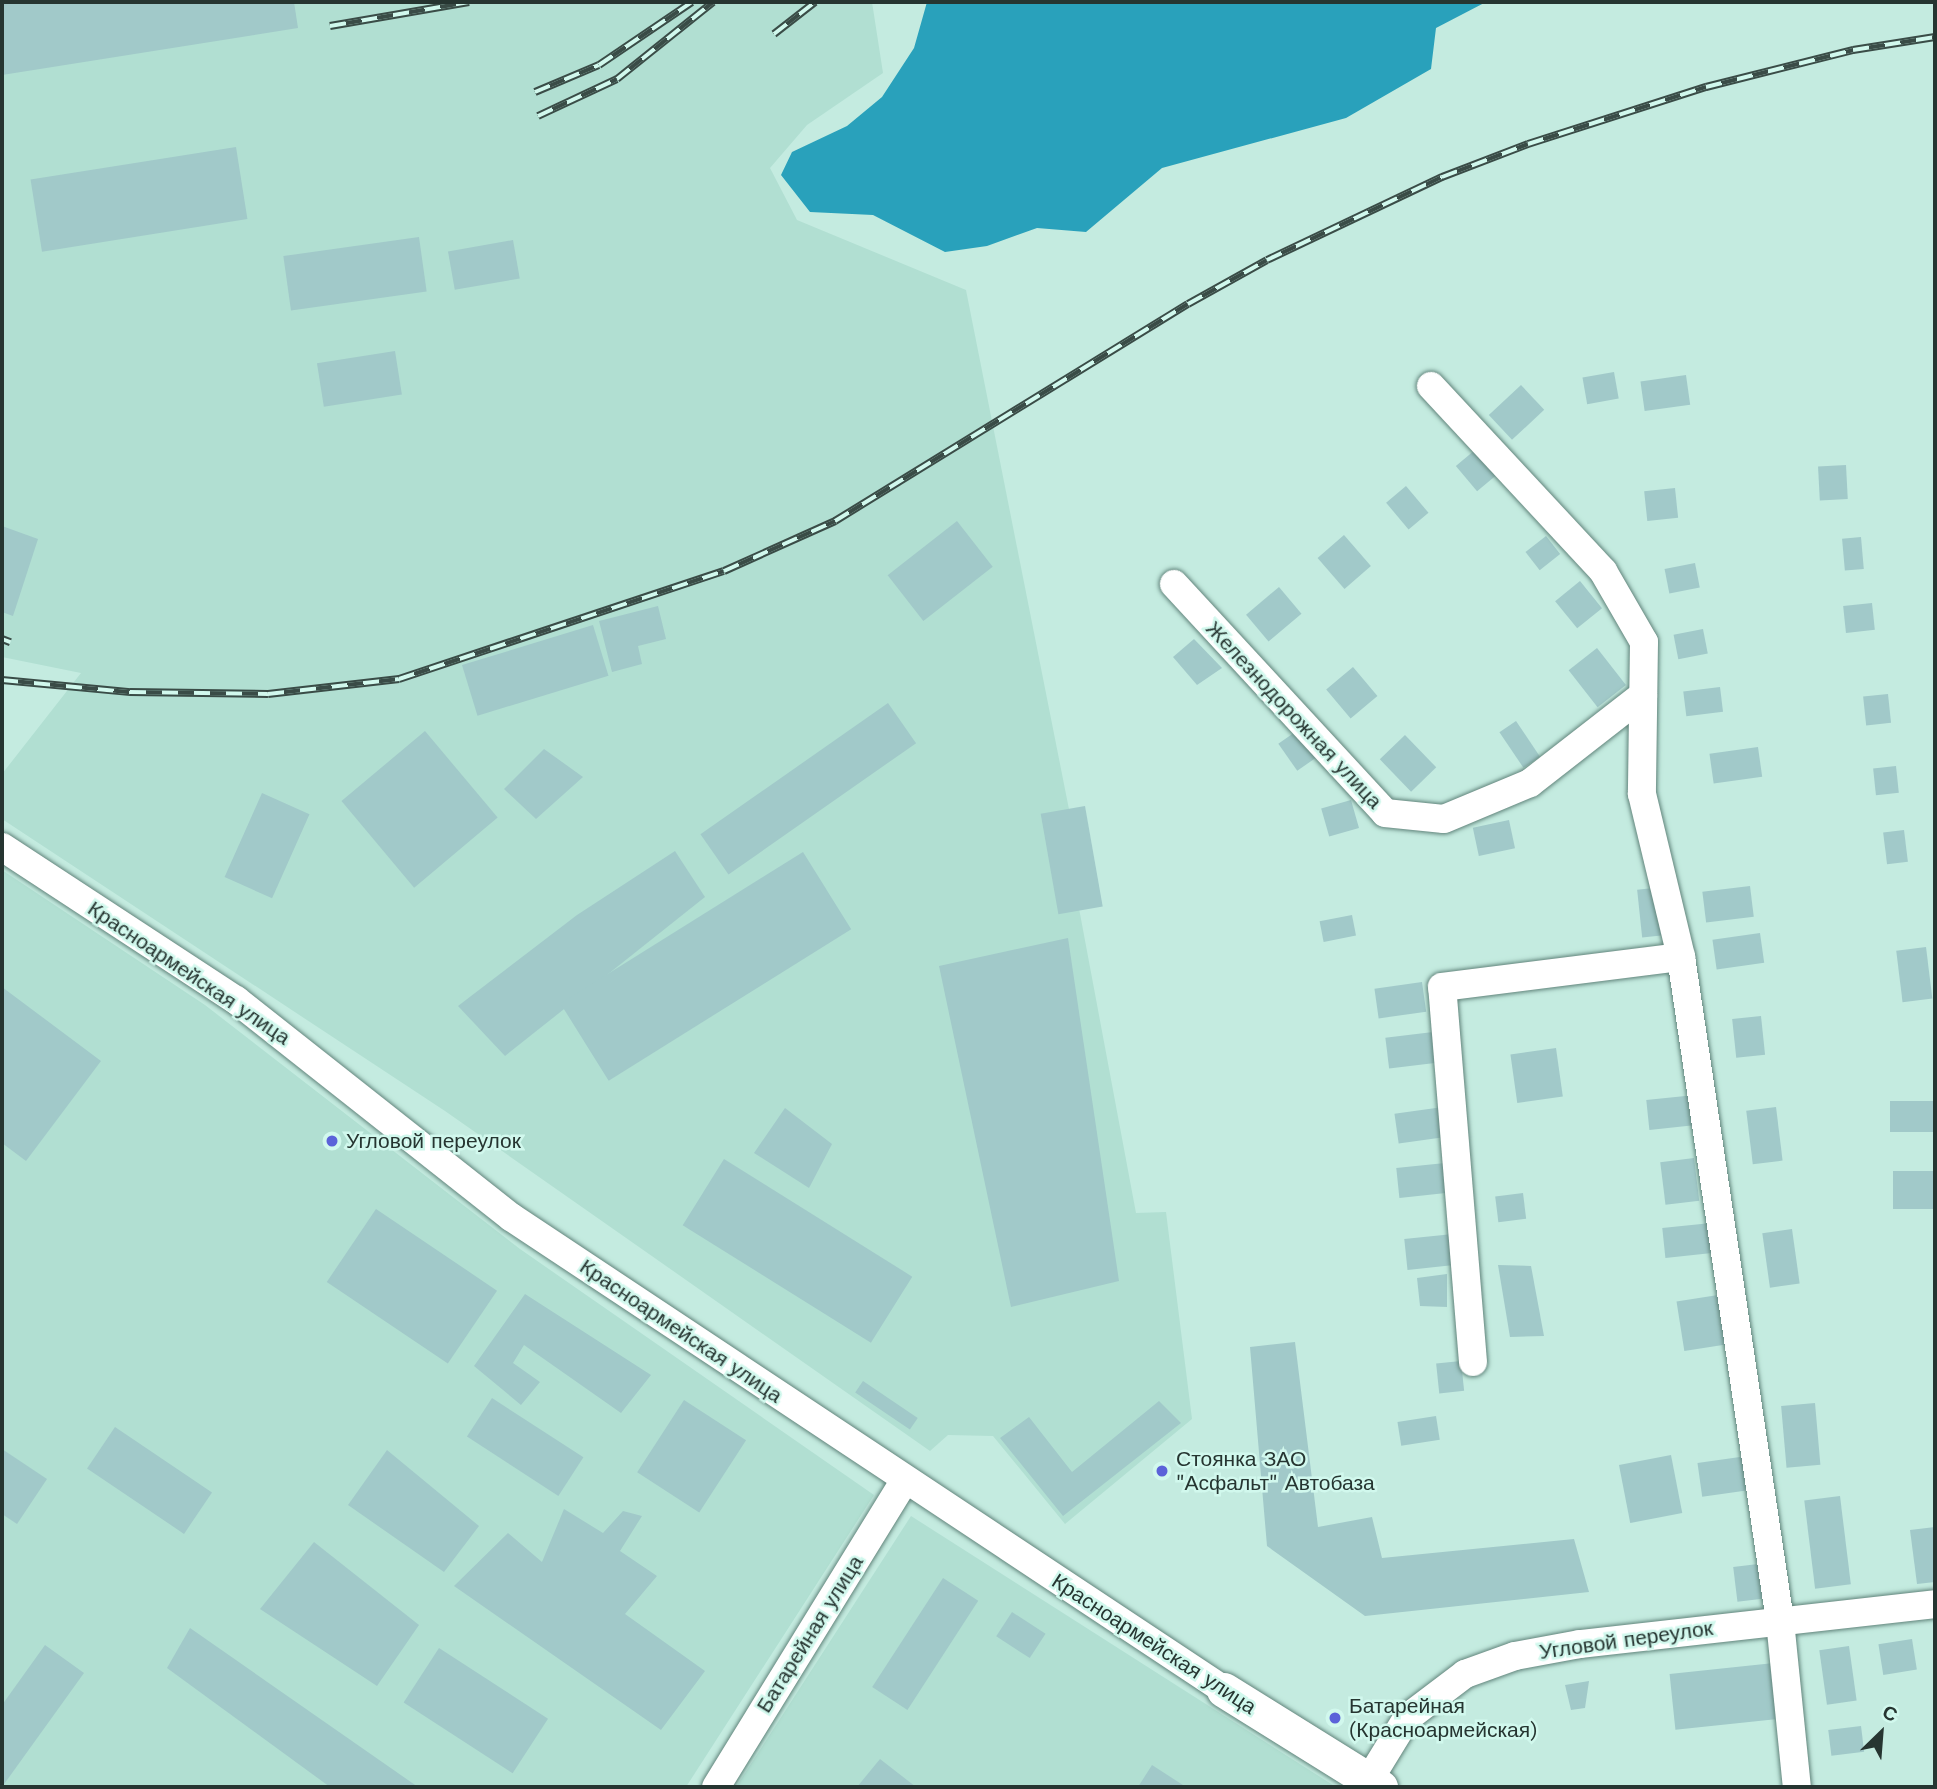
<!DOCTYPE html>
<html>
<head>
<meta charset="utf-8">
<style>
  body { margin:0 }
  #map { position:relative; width:1937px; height:1789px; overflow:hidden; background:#c4ebe0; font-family:"Work Sans",sans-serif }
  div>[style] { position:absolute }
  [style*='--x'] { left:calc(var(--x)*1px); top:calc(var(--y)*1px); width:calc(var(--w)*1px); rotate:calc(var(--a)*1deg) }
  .built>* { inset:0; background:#b1dfd2 }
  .water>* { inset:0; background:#29a1bb }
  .building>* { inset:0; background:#a1c9c9; transform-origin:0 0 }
  .roads { filter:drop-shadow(0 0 2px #61847b) drop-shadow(0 0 2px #61847b) }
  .minor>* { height:28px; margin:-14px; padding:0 14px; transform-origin:14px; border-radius:14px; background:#fff }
  .tertiary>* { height:35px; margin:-17.5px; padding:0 17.5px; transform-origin:17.5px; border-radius:17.5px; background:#fff }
  .rail>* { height:8px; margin-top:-4px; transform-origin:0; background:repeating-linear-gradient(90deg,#d1f8ed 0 16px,#3a4c47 0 32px); box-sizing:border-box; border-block:2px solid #3a4c47 }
  .dots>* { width:19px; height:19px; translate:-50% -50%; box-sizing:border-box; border:4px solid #d1f8ed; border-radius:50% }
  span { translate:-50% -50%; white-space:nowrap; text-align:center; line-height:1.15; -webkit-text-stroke:5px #d1f8ed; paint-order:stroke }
  .street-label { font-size:21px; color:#263531 }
  .poi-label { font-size:21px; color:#263531 }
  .left { translate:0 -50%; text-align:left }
  .frame { position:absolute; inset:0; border:4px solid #263531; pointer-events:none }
  .north { position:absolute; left:1846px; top:1698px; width:70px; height:70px; -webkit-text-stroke:5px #d1f8ed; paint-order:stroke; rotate:25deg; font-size:19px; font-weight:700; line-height:28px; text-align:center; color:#263531 }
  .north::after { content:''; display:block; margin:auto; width:24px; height:32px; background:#263531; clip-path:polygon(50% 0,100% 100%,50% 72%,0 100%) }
</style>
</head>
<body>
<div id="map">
  <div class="built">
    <i style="clip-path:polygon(2px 2px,872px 2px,883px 73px,807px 125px,770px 168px,797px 220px,966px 290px,1086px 895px,1078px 903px,1136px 1213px,1166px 1212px,1192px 1419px,1065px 1524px,993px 1436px,948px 1435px,930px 1451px,445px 1111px,2px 819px,2px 774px,81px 673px,2px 657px)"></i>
    <i style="clip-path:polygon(2px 870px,205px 1005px,520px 1249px,874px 1495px,686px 1787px,2px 1787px)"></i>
    <i style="clip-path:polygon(911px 1516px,1336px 1787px,736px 1787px)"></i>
  </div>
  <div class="water">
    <i style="clip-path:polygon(927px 2px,1486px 2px,1436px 28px,1431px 69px,1346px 118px,1162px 168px,1086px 232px,1037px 228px,987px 246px,945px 252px,873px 215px,810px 212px,781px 175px,792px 152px,847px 126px,882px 97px,914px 48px)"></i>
  </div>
  <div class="building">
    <i style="clip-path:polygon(2px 2px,294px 2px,298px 28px,2px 75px)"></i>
    <i style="left:236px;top:147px;width:73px;height:208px;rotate:81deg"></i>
    <i style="left:419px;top:237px;width:55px;height:137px;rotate:82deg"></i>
    <i style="left:513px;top:240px;width:39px;height:66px;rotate:80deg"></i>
    <i style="left:395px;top:351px;width:44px;height:79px;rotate:81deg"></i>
    <i style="left:1614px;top:372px;width:27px;height:32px;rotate:80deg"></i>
    <i style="left:1686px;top:375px;width:30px;height:46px;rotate:82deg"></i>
    <i style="left:1521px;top:385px;width:34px;height:44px;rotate:47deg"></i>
    <i style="left:1475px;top:450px;width:33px;height:25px;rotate:50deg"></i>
    <i style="left:1846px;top:465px;width:34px;height:28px;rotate:87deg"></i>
    <i style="left:1406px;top:486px;width:35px;height:26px;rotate:50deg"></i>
    <i style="left:1675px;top:488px;width:30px;height:31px;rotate:84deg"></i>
    <i style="left:957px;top:521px;width:58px;height:88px;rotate:52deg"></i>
    <i style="clip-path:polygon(2px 526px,38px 539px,13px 616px,2px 612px)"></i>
    <i style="left:1344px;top:535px;width:41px;height:35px;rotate:49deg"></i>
    <i style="left:1546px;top:536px;width:23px;height:26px;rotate:52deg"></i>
    <i style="left:1861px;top:537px;width:32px;height:19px;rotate:85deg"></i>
    <i style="left:1695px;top:563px;width:25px;height:31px;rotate:79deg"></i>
    <i style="left:1580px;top:581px;width:35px;height:32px;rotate:51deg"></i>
    <i style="left:1279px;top:587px;width:35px;height:43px;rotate:50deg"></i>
    <i style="left:1872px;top:603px;width:27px;height:29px;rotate:84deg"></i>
    <i style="clip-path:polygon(658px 606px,666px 639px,638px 646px,642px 664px,612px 672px,599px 621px)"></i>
    <i style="left:593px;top:625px;width:53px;height:137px;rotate:73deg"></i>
    <i style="left:1703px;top:629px;width:25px;height:30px;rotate:79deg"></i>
    <i style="clip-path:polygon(1194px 639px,1222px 668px,1197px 685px,1173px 657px)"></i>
    <i style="left:1597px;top:648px;width:47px;height:36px;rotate:52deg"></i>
    <i style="left:1353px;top:667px;width:38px;height:35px;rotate:50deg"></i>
    <i style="left:1720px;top:687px;width:25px;height:37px;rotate:83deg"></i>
    <i style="left:1888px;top:694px;width:29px;height:25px;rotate:84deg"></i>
    <i style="left:888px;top:703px;width:49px;height:229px;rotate:55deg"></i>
    <i style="left:1516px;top:721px;width:43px;height:20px;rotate:56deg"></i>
    <i style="left:1298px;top:730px;width:33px;height:24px;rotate:55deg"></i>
    <i style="left:425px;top:731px;width:113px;height:109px;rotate:50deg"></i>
    <i style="left:1405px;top:735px;width:45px;height:35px;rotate:46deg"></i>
    <i style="left:1758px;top:747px;width:30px;height:49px;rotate:82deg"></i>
    <i style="clip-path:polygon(544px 749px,583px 777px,536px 819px,504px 789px)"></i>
    <i style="left:1896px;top:766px;width:27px;height:23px;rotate:84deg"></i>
    <i style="left:262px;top:793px;width:52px;height:92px;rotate:24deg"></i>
    <i style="left:1351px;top:800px;width:29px;height:31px;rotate:74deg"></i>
    <i style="left:1085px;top:806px;width:102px;height:45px;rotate:80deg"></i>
    <i style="left:1509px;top:820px;width:29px;height:37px;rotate:78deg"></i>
    <i style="left:1904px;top:830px;width:32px;height:21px;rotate:83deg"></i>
    <i style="clip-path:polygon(675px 851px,705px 897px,505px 1056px,458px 1006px,577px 915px)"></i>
    <i style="left:803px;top:852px;width:91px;height:286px;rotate:58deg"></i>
    <i style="left:1750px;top:886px;width:31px;height:48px;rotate:83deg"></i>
    <i style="left:1663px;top:887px;width:48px;height:26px;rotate:84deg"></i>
    <i style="left:1352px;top:915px;width:21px;height:33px;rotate:79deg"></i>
    <i style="left:1760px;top:933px;width:30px;height:48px;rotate:82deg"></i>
    <i style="clip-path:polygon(1068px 938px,1119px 1281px,1011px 1307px,939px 966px)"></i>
    <i style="left:1926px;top:947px;width:52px;height:30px;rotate:83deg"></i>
    <i style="left:1422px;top:982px;width:30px;height:48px;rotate:82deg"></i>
    <i style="clip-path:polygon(2px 987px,101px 1061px,26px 1161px,2px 1143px)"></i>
    <i style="left:1761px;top:1016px;width:39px;height:29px;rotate:84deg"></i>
    <i style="left:1433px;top:1032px;width:31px;height:48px;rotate:83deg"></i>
    <i style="left:1556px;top:1048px;width:49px;height:46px;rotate:82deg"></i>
    <i style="left:1695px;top:1095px;width:30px;height:49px;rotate:84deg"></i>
    <i style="left:1935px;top:1101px;width:31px;height:45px;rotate:90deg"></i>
    <i style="left:1443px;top:1107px;width:30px;height:49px;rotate:82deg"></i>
    <i style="left:1776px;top:1107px;width:54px;height:30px;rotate:83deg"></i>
    <i style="clip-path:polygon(785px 1108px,832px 1144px,809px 1188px,754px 1153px)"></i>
    <i style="left:1694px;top:1158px;width:43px;height:34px;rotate:83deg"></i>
    <i style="left:724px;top:1159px;width:222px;height:78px;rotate:32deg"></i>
    <i style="left:1445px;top:1163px;width:30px;height:49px;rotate:84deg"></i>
    <i style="left:1935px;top:1171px;width:38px;height:42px;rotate:90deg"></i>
    <i style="left:1523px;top:1193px;width:26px;height:28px;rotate:83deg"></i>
    <i style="left:376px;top:1209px;width:146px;height:88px;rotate:34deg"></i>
    <i style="left:1711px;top:1223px;width:30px;height:49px;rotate:84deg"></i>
    <i style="left:1792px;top:1229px;width:55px;height:30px;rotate:82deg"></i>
    <i style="left:1453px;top:1234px;width:31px;height:49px;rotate:84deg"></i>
    <i style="clip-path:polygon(1498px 1265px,1531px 1266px,1544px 1336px,1510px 1337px)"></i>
    <i style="clip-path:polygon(1447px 1274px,1447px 1307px,1420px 1306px,1417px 1278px)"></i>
    <i style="clip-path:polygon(525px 1294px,651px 1375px,621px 1413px,524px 1345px,513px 1363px,540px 1382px,521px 1405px,474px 1366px)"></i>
    <i style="left:1718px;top:1295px;width:50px;height:42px;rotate:81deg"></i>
    <i style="clip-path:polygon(1295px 1342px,1318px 1527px,1372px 1517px,1382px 1558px,1574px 1539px,1589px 1592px,1365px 1616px,1267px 1546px,1250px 1347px)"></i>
    <i style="left:1461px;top:1361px;width:30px;height:25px;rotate:84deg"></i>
    <i style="left:863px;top:1381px;width:66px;height:14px;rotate:34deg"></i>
    <i style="left:492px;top:1398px;width:109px;height:46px;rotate:33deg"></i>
    <i style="left:684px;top:1400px;width:74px;height:86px;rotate:33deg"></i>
    <i style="clip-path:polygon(1159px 1401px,1181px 1423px,1063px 1516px,1000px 1438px,1029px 1417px,1072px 1472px)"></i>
    <i style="left:1815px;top:1403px;width:62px;height:34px;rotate:85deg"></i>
    <i style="left:1436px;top:1416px;width:24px;height:39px;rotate:81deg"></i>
    <i style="left:115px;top:1427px;width:117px;height:50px;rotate:34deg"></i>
    <i style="clip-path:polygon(2px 1449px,47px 1479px,17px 1524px,2px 1514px)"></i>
    <i style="clip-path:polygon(387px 1450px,479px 1526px,444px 1572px,348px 1505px)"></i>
    <i style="left:1671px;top:1455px;width:59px;height:53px;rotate:79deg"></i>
    <i style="left:1747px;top:1456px;width:34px;height:50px;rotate:82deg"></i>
    <i style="left:1840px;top:1496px;width:89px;height:36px;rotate:83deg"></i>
    <i style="clip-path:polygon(564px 1509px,603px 1533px,623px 1511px,642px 1516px,620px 1551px,657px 1576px,625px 1614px,705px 1671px,661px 1730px,454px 1586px,508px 1533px,542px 1562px)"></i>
    <i style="clip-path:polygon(1935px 1527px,1935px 1582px,1917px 1584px,1910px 1530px)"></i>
    <i style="clip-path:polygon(314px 1542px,419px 1625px,377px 1686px,260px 1609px)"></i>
    <i style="left:1758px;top:1564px;width:35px;height:25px;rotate:83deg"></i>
    <i style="left:943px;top:1578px;width:42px;height:130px;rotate:33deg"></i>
    <i style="left:1012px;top:1612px;width:40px;height:29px;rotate:33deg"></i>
    <i style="clip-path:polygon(190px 1628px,418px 1787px,330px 1787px,167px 1668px)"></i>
    <i style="left:1912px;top:1639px;width:31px;height:34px;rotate:81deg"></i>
    <i style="clip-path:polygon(45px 1645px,84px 1673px,2px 1787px,2px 1705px)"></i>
    <i style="left:1849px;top:1646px;width:55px;height:30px;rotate:82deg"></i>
    <i style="left:439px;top:1648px;width:130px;height:65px;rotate:33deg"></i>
    <i style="left:1774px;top:1663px;width:56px;height:105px;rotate:84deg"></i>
    <i style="clip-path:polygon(1589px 1681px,1585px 1708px,1571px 1710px,1565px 1685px)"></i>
    <i style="left:1861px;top:1726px;width:26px;height:33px;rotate:83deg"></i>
    <i style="clip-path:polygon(880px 1759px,916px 1787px,857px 1787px)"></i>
    <i style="clip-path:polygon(1152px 1765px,1186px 1787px,1138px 1787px)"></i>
  </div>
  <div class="roads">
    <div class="minor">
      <i style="--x:1431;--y:386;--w:253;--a:47.1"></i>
      <i style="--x:1603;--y:571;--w:82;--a:60"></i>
      <i style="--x:1644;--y:642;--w:152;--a:90.8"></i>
      <i style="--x:1642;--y:794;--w:168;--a:76.5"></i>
      <i style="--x:1681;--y:957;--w:671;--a:81.52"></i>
      <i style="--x:1780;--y:1621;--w:167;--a:84.2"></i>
      <i style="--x:1174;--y:584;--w:311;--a:47.3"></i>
      <i style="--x:1385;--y:813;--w:59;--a:5.8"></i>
      <i style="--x:1444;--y:819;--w:93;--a:-22.7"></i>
      <i style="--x:1530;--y:783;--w:143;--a:-37.9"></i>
      <i style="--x:2;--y:847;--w:280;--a:33.2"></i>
      <i style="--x:236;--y:1000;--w:350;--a:38.3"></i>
      <i style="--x:511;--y:1217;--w:856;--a:33.56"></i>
      <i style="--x:1473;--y:1362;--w:376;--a:-94.7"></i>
      <i style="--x:1442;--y:987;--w:241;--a:-7.2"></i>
      <i style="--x:1369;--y:1780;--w:73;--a:-58.5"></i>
      <i style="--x:1407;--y:1718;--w:73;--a:-37.2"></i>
      <i style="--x:1465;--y:1674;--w:53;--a:-19.8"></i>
      <i style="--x:1515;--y:1656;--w:66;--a:-10.5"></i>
      <i style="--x:1580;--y:1644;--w:357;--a:-6.4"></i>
      <i style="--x:716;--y:1787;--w:358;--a:-58.4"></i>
    </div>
    <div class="tertiary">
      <i style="--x:1224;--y:1690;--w:184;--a:31.9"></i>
    </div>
  </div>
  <div class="rail">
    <i style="--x:330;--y:26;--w:141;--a:-9.8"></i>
    <i style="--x:774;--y:34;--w:52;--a:-38"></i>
    <i style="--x:535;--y:92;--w:69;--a:-22.9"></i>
    <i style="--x:599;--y:65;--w:112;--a:-34.1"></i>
    <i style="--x:538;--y:116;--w:87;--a:-25.1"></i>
    <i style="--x:617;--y:79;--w:123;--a:-38.7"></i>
    <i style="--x:2;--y:639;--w:9;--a:21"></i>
    <i style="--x:2;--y:680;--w:129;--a:5.4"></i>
    <i style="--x:130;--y:692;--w:138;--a:0.8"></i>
    <i style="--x:268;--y:694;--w:132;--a:-6.5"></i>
    <i style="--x:399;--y:679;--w:342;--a:-18.4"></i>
    <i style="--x:724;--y:571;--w:122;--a:-24.2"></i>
    <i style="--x:835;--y:521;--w:414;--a:-31.6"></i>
    <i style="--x:1188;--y:304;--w:90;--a:-29.1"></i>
    <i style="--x:1267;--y:260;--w:194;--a:-25.4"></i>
    <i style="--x:1442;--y:177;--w:92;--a:-21"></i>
    <i style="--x:1528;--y:144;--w:187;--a:-17.8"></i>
    <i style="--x:1706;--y:87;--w:152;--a:-14.1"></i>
    <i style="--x:1853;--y:50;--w:83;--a:-9"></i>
  </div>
  <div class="dots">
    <i style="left:332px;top:1141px;background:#5b62d9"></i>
    <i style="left:1162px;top:1471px;background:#5b62d9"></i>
    <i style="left:1335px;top:1718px;background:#5b62d9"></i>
  </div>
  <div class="street-label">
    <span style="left:1294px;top:715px;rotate:47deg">Железнодорожная улица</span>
    <span style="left:189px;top:973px;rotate:34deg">Красноармейская улица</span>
    <span style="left:681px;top:1331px;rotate:34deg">Красноармейская улица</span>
    <span style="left:810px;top:1634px;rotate:-58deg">Батарейная улица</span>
    <span style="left:1626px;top:1640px;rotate:-8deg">Угловой переулок</span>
    <span style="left:1154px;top:1644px;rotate:33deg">Красноармейская улица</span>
  </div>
  <div class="poi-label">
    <span class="left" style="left:346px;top:1141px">Угловой переулок</span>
    <span class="left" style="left:1176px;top:1471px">Стоянка ЗАО<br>"Асфальт" Автобаза</span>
    <span class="left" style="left:1349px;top:1718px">Батарейная<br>(Красноармейская)</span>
  </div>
  <div class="frame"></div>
  <div class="north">С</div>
</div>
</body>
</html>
